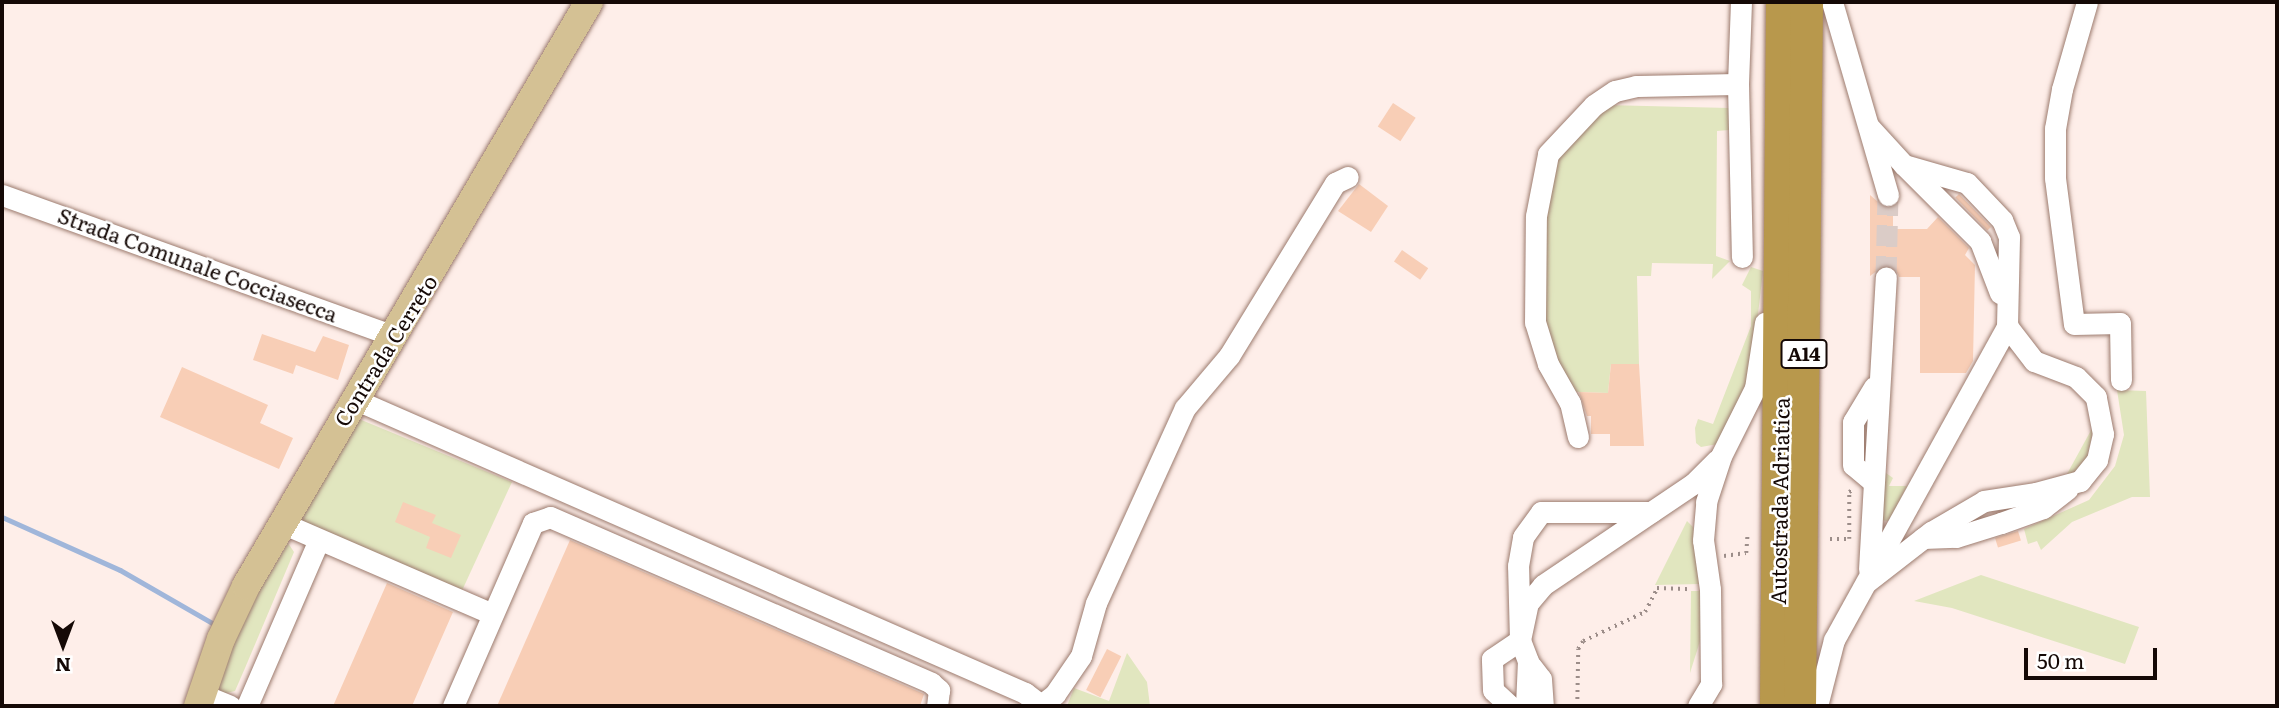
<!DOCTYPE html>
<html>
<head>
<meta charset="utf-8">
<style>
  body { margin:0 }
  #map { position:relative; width:2279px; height:708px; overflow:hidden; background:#feeee9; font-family:Literata,serif }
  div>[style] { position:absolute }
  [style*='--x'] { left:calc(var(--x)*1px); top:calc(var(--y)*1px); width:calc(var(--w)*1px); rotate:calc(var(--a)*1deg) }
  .green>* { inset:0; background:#e1e6bf }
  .stream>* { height:5px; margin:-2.5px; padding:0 2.5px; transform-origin:2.5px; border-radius:2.5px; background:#a0b6da }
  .building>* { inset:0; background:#f8ceb6; transform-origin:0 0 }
  .minor-tunnel>* { height:21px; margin-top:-10.5px; transform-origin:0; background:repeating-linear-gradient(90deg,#dbccc7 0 21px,transparent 0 31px) }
  .path>* { height:3.5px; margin-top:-1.75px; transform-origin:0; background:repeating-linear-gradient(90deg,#9c8d89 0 2px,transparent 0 7px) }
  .roads { filter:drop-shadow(0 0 2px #9c7b6e) drop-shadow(0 0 2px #9c7b6e) }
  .minor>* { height:21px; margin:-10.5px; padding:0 10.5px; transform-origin:10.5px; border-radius:10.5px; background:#fff }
  .major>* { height:28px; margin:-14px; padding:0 14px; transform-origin:14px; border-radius:14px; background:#d4c194 }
  .highway>* { height:32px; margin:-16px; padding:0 16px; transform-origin:16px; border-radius:16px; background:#b8984c }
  span { translate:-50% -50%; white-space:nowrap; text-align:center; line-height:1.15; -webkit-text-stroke:5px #fff; paint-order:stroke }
  .shield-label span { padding:2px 5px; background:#fff; border:2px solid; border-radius:5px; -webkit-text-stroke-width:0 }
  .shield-label { font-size:19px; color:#150906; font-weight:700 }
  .street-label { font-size:21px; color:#150906 }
  .frame { position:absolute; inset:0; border:4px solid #150906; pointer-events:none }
  .north { position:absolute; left:28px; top:610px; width:70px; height:70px; -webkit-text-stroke:5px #fff; paint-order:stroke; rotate:180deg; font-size:19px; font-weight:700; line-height:28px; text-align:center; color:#150906 }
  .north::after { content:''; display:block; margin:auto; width:24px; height:32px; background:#150906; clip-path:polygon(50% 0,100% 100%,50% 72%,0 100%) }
  .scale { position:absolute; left:2024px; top:648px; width:133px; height:32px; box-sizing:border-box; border:4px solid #150906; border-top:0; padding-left:9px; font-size:21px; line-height:24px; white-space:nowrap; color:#150906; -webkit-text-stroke:5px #fff; paint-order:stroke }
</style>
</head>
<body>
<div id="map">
  <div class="green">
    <i style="clip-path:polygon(1605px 105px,1729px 108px,1729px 130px,1717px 131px,1716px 256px,1730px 261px,1712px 279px,1713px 264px,1652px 263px,1651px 276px,1637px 276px,1639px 364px,1611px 364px,1608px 393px,1578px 392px,1568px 389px,1542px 337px,1541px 222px,1552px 160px)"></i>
    <i style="clip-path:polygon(1751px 267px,1763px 271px,1751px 375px,1718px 444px,1701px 447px,1696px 443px,1695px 428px,1698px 419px,1713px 424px,1751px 326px,1751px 291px,1742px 285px)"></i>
    <i style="clip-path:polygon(2117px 390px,2146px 391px,2150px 497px,2132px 497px,2072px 522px,2041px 550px,2037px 541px,2028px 544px,2024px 529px,2089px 500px,2115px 466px,2124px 435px)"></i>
    <i style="clip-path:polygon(359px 419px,512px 482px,460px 595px,296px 519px)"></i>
    <i style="clip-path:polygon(2095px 423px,2086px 462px,2070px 476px,2067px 474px)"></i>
    <i style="clip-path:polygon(1886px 473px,1893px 478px,1889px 486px,1907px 486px,1889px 521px,1877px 520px,1880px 475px)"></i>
    <i style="clip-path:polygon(1687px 521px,1693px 527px,1699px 584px,1655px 585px)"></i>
    <i style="clip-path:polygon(288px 543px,294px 552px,245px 668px,235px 691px,222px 694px,217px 691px,237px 628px)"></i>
    <i style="clip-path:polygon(1981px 575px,2139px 627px,2125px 664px,1952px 608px,1914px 601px)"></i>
    <i style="clip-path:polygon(1691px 591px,1701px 591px,1701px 638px,1690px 673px)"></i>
    <i style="clip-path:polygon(1127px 653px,1147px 682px,1150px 706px,1067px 706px,1074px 688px,1109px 701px)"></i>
  </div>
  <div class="stream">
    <i style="--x:2;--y:517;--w:129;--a:24.2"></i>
    <i style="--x:120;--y:570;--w:108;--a:29.9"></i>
  </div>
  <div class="building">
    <i style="left:1393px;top:103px;width:27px;height:28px;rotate:33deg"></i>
    <i style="clip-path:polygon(1359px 184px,1388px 206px,1371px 232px,1338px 211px)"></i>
    <i style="left:1959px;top:194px;width:46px;height:5px;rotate:46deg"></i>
    <i style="clip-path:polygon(1870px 195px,1884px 207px,1893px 207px,1893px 229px,1927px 229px,1938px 217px,1969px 248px,1965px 255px,1975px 265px,1973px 361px,1966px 373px,1920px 373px,1920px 277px,1899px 277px,1894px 266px,1886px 264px,1870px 276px)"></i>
    <i style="left:1402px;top:250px;width:32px;height:14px;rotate:35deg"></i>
    <i style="clip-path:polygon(262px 334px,315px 352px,323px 336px,349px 345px,338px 380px,296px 365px,293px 374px,253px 360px)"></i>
    <i style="clip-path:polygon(1611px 364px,1639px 364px,1644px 446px,1610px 446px,1610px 434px,1591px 434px,1591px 416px,1587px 416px,1579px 392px,1608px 393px)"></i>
    <i style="clip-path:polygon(182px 367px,268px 405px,260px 423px,293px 438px,279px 469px,160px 417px)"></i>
    <i style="clip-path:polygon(403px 502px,436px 515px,432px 523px,461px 535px,451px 558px,426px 548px,430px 537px,395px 522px)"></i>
    <i style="left:2018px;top:531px;width:10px;height:24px;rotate:73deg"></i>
    <i style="clip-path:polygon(570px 540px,924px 694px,920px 706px,497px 706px)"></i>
    <i style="clip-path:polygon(387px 583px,453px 612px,431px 662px,412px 706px,333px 706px)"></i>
    <i style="left:1107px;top:649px;width:16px;height:46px;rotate:27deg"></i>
  </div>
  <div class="minor-tunnel">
    <i style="--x:1886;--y:277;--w:82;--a:-88.6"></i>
  </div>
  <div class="path">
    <i style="--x:1830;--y:539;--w:19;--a:0"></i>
    <i style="--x:1849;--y:539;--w:47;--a:-90"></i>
    <i style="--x:1849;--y:492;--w:6;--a:-31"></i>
    <i style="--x:1724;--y:556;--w:22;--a:-8"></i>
    <i style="--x:1746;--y:553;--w:16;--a:-86"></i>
    <i style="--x:1577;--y:706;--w:57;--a:-89"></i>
    <i style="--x:1578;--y:649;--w:9;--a:-58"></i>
    <i style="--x:1583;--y:641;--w:68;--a:-25.1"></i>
    <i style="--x:1645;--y:612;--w:27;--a:-63"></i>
    <i style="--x:1657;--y:588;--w:35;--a:2"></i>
  </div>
  <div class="roads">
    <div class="minor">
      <i style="--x:1741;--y:2;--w:82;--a:92.1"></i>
      <i style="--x:1738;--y:84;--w:173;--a:88.7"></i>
      <i style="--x:1832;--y:2;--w:201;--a:73.8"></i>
      <i style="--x:2087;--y:2;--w:91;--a:106"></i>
      <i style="--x:2062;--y:89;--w:40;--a:100"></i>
      <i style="--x:2055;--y:128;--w:50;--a:90"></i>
      <i style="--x:2055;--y:178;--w:147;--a:82.6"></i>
      <i style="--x:2074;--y:324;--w:46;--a:-1.2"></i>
      <i style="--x:2120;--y:323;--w:57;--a:89"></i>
      <i style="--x:1906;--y:167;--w:105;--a:45"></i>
      <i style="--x:1980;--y:241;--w:56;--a:69"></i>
      <i style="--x:2;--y:195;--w:416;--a:19.8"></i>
      <i style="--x:354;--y:399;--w:733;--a:23.66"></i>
      <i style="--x:1025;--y:693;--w:21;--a:37"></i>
      <i style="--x:1578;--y:437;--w:35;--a:-103"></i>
      <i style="--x:1570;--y:403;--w:45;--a:-119.4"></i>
      <i style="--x:1548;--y:364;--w:44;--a:-107.2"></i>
      <i style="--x:1535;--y:322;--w:106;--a:-89.5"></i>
      <i style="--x:1536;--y:216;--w:63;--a:-79"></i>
      <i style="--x:1548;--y:154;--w:67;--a:-46.8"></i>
      <i style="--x:1594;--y:105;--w:25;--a:-34"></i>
      <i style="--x:1615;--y:91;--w:22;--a:-13"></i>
      <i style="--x:1636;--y:86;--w:102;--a:-1.1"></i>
      <i style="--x:1871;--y:480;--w:23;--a:-140"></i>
      <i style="--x:1853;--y:465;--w:43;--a:-90"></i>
      <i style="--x:1853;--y:422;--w:41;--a:-59"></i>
      <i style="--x:282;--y:523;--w:229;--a:23.4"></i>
      <i style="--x:1923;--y:538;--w:33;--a:-2"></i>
      <i style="--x:1956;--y:537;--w:47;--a:-17.3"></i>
      <i style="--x:2001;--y:523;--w:45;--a:-19.7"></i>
      <i style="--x:2043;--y:508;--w:31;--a:-38"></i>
      <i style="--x:1869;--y:569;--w:292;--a:-86.7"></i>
      <i style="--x:1868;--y:581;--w:80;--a:-37.9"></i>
      <i style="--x:1931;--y:532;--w:61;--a:-30.3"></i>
      <i style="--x:1984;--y:501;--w:53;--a:-8.7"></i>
      <i style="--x:2036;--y:493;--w:46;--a:-15.3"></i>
      <i style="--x:2080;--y:481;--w:27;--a:-51"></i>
      <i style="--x:2097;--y:460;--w:27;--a:-77"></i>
      <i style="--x:2103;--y:434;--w:38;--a:-101"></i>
      <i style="--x:2096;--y:397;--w:28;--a:-135"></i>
      <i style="--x:2076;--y:377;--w:45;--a:-159.1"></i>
      <i style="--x:2034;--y:361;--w:44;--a:-127.6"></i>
      <i style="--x:2007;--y:326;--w:89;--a:-88.7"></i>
      <i style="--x:2009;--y:237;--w:18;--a:-112"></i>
      <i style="--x:2002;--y:220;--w:51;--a:-133.4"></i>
      <i style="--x:1967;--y:183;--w:66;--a:-164.1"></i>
      <i style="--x:1904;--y:165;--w:52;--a:-132.6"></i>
      <i style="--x:1531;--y:666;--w:16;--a:52"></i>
      <i style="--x:1541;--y:679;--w:27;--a:86"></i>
      <i style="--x:201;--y:694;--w:31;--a:22"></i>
      <i style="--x:1041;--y:705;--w:18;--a:-38"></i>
      <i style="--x:1055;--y:694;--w:46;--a:-55.6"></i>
      <i style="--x:1081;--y:656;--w:55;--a:-74.2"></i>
      <i style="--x:1096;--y:603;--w:214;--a:-65.5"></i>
      <i style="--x:1185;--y:408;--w:68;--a:-49.8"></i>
      <i style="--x:1229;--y:356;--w:203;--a:-58.5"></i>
      <i style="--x:1335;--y:183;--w:14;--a:-25"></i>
      <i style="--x:247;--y:706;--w:181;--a:-66.6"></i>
      <i style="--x:453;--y:706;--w:200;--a:-66.4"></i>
      <i style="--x:533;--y:523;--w:18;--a:-19"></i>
      <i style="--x:550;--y:517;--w:416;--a:23.5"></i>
      <i style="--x:931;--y:683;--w:11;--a:41"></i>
      <i style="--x:939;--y:690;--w:16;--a:97"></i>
      <i style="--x:1510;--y:706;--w:23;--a:-137"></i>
      <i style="--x:1493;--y:690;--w:31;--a:-92"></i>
      <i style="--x:1492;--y:659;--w:34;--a:-34"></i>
      <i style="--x:1520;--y:640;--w:74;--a:-91.5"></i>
      <i style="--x:1518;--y:566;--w:29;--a:-80"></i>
      <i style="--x:1523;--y:537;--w:31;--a:-54"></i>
      <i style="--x:1541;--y:512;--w:110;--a:0"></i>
      <i style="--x:1526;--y:706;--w:45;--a:-87.5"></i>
      <i style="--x:1528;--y:661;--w:22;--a:-111"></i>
      <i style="--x:1520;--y:640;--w:38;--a:-78"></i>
      <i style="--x:1528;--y:603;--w:23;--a:-50"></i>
      <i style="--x:1543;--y:585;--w:181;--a:-34"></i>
      <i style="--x:1693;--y:484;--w:34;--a:-45"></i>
      <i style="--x:1698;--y:706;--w:26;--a:-59"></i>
      <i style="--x:1711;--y:684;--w:95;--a:-90.6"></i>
      <i style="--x:1710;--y:589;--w:49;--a:-98.1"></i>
      <i style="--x:1703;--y:540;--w:38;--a:-85"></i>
      <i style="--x:1706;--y:502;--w:48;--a:-71.9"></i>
      <i style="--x:1721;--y:456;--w:76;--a:-63.4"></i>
      <i style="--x:1755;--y:388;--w:66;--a:-81.3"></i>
      <i style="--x:1817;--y:706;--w:68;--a:-75.6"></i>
      <i style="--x:1834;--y:640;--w:359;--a:-61.1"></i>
    </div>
    <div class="major">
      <i style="--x:198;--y:706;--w:71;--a:-71.1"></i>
      <i style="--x:221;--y:639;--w:59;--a:-64.7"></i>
      <i style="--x:246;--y:586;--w:677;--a:-59.57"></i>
    </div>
    <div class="highway">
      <i style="--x:1776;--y:706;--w:704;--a:-89.51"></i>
      <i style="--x:1800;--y:706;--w:704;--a:-89.43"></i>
    </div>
  </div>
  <div class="shield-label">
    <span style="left:1804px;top:354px">A14</span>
  </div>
  <div class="street-label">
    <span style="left:198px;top:264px;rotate:20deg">Strada Comunale Cocciasecca</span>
    <span style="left:385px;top:350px;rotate:-58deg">Contrada Cerreto</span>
    <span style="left:1779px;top:501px;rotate:-89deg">Autostrada Adriatica</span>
  </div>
  <div class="frame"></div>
  <div class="north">N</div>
  <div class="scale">50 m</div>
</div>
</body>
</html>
